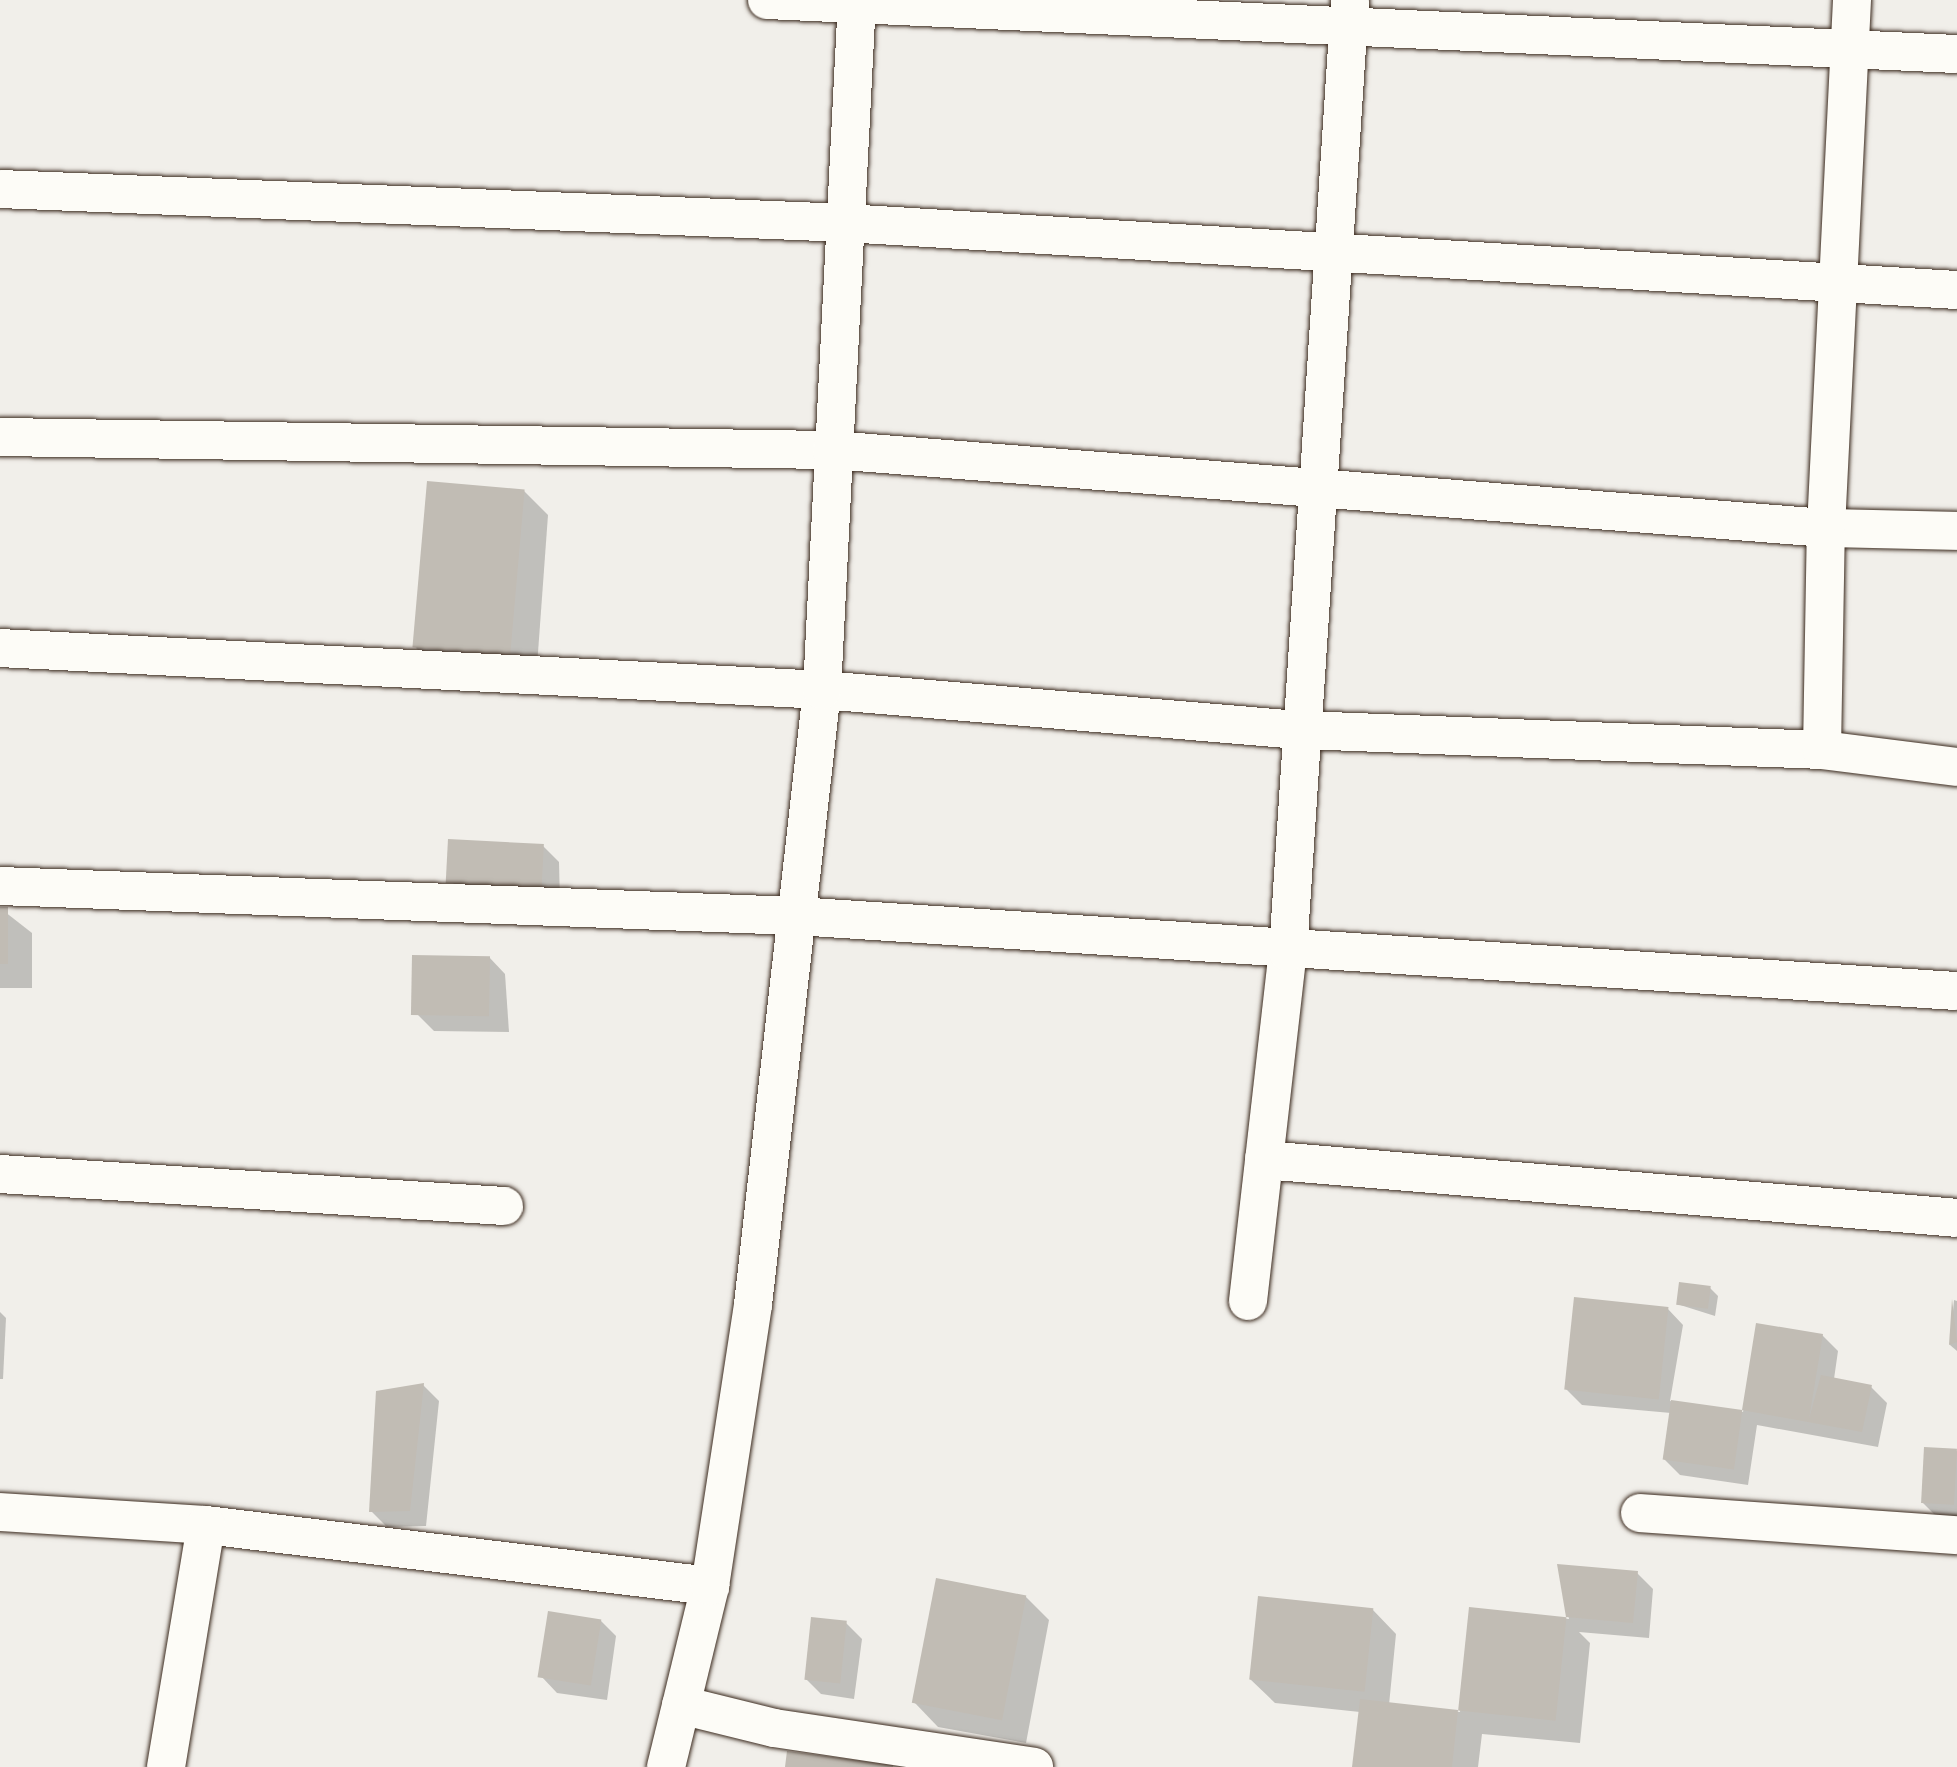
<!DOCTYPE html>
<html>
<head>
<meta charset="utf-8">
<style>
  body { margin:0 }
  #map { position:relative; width:1957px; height:1767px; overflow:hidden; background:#f1efea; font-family:Delius,sans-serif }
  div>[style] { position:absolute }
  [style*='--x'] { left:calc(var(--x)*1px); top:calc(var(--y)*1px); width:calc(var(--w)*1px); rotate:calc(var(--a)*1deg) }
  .shadow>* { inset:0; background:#0003 }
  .building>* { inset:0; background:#c1bcb4; transform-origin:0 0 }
  .roads { filter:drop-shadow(0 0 2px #3b2a1e) drop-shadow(0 0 2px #3b2a1e) }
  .minor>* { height:38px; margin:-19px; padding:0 19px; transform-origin:19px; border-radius:19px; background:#fdfcf7 }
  span { translate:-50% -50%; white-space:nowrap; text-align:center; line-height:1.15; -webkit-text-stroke:5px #fdfcf7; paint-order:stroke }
</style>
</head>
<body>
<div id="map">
  <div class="shadow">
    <i style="clip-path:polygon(524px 491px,548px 515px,536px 680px,441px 672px,416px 648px)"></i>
    <i style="clip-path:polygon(543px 846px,559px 862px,560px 903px,468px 898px,452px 882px)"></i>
    <i style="clip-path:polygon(0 908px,32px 933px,32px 988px,0 988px)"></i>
    <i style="clip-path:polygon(489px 957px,505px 974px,509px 1032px,434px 1031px,418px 1015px)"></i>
    <i style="clip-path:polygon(1710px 1288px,1718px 1296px,1715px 1316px,1677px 1304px)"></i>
    <i style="clip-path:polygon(1954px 1300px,1957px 1301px,1957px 1351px,1950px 1345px)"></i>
    <i style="clip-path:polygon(1667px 1308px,1683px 1325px,1670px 1401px,1743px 1412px,1757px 1325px,1822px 1335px,1838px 1351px,1834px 1379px,1871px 1387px,1887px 1403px,1878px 1447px,1757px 1425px,1748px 1485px,1680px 1475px,1664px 1459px,1671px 1413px,1582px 1405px,1566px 1389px)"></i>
    <i style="clip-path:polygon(0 1312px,6px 1318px,3px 1379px,0 1379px)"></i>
    <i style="clip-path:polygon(423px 1385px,439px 1401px,426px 1526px,387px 1527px,371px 1511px)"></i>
    <i style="clip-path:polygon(1957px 1450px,1957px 1527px,1947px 1527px,1923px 1503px)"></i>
    <i style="clip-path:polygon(1559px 1566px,1637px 1573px,1653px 1589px,1649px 1638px,1579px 1632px,1590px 1643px,1580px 1743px,1482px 1734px,1478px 1767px,1354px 1767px,1360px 1712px,1275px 1703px,1250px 1679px,1372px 1609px,1396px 1634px,1389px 1705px,1460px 1712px,1471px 1609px,1569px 1619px)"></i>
    <i style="clip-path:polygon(1025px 1596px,1049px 1620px,1026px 1743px,938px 1727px,914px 1702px)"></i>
    <i style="clip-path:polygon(600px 1620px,616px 1636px,607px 1700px,557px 1693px,541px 1676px)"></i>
    <i style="clip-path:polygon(846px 1623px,862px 1639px,854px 1699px,821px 1694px,805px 1678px)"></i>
  </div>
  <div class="building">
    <i style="left:427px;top:481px;width:98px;height:167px;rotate:5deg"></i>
    <i style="left:448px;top:839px;width:96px;height:44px;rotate:3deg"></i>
    <i style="left:0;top:907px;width:8px;height:57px"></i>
    <i style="left:412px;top:955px;width:78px;height:60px;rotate:1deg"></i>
    <i style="left:1679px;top:1282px;width:32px;height:23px;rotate:7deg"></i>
    <i style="left:1574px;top:1297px;width:95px;height:93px;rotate:6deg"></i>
    <i style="clip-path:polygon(1952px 1299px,1957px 1342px,1949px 1345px)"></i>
    <i style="clip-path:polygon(1756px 1323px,1823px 1334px,1809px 1419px,1821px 1375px,1872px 1385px,1862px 1432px,1742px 1410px)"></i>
    <i style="clip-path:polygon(424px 1383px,410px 1511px,369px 1512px,376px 1391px)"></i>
    <i style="left:1671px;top:1400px;width:72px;height:60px;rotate:8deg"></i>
    <i style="left:1924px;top:1447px;width:33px;height:56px;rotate:3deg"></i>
    <i style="clip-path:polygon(1557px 1564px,1638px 1571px,1633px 1623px,1566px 1617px)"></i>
    <i style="left:936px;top:1578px;width:92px;height:127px;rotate:11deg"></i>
    <i style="left:1258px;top:1596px;width:116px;height:84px;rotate:6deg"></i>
    <i style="left:1469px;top:1607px;width:98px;height:104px;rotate:6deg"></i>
    <i style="left:548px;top:1611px;width:54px;height:67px;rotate:9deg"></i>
    <i style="left:811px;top:1617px;width:36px;height:63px;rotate:6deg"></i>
    <i style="clip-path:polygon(1360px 1699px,1458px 1710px,1452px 1767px,1352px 1767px)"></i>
    <i style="clip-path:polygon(787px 1751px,893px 1765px,893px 1767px,785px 1767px)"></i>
  </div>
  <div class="roads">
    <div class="minor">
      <i style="--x:767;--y:0;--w:1191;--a:2.6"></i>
      <i style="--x:0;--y:189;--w:846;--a:2.3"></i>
      <i style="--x:845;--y:223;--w:1114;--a:3.45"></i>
      <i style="--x:0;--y:437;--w:832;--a:0.9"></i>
      <i style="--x:832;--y:450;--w:997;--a:4.49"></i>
      <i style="--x:1826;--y:528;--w:131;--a:1.3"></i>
      <i style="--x:0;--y:648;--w:823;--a:2.92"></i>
      <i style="--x:822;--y:690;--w:482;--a:4.8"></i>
      <i style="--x:1302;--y:730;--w:520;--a:2.2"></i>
      <i style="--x:1822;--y:750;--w:136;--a:7.2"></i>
      <i style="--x:1822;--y:750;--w:222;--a:-89"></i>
      <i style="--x:1826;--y:528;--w:529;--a:-87.18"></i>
      <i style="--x:0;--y:886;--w:797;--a:2.16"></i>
      <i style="--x:796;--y:916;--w:1163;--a:3.7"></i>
      <i style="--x:1264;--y:1160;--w:695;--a:4.78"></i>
      <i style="--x:0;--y:1174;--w:505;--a:3.63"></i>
      <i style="--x:1248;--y:1301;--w:351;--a:-83.5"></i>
      <i style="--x:1288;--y:952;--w:954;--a:-86.27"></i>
      <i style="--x:0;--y:1512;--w:206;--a:3.6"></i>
      <i style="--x:206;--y:1525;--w:508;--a:6.9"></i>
      <i style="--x:1640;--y:1513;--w:318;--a:4"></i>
      <i style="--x:681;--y:1705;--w:96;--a:13.9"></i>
      <i style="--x:774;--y:1728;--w:263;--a:8.5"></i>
      <i style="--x:166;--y:1767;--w:245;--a:-80.6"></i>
      <i style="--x:666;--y:1767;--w:186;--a:-76.3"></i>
      <i style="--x:710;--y:1586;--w:284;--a:-81.3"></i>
      <i style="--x:753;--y:1305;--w:619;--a:-83.6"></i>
      <i style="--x:822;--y:690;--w:691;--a:-87.1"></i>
    </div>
  </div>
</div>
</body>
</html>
